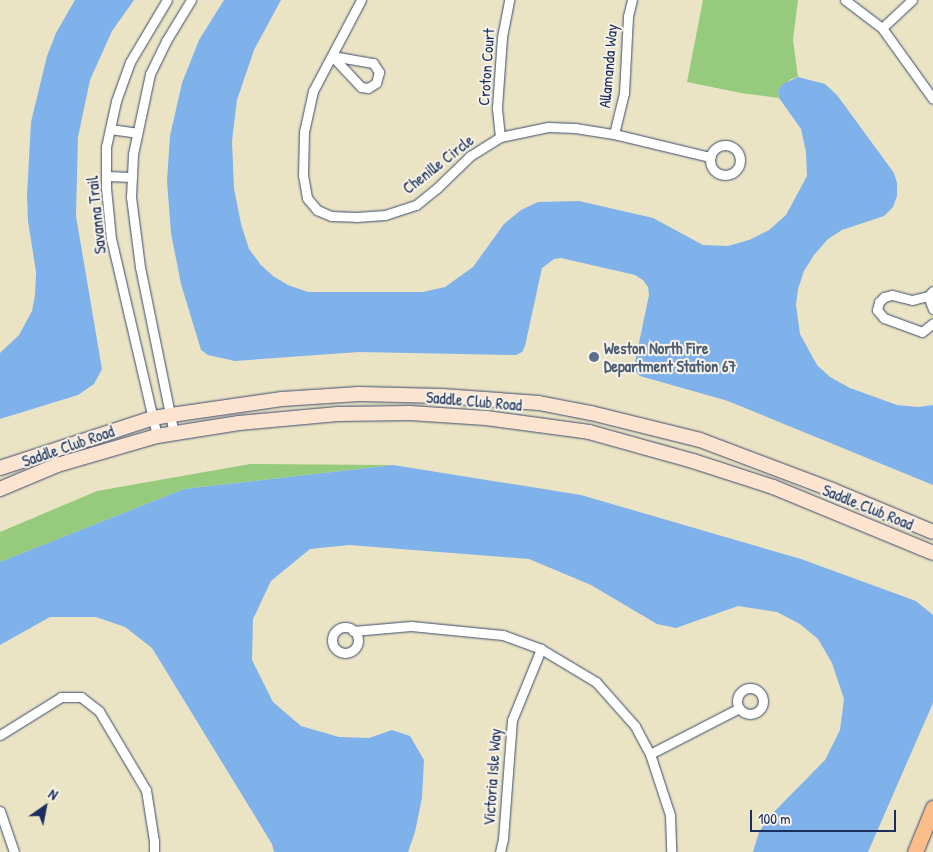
<!DOCTYPE html>
<html>
<head>
<meta charset="utf-8">
<style>
  body { margin:0 }
  #map { position:relative; width:933px; height:852px; overflow:hidden; background:#ebe4c4; font-family:"Patrick Hand",sans-serif }
  div>[style] { position:absolute }
  [style*='--x'] { left:calc(var(--x)*1px); top:calc(var(--y)*1px); width:calc(var(--w)*1px); rotate:calc(var(--a)*1deg) }
  .green>* { inset:0; background:#96cb7d }
  .water>* { inset:0; background:#7fb1eb }
  .roads { filter:drop-shadow(0 0 1px #3a4a6d) drop-shadow(0 0 1px #3a4a6d) }
  .street>* { height:9px; margin:-4.5px; padding:0 4.5px; transform-origin:4.5px; border-radius:4.5px; background:#fff }
  .street>.ring { margin:-4.5px; padding:0; box-sizing:content-box; background:none; border:9px solid #fff; border-radius:50% }
  .secondary>* { height:14px; margin:-7px; padding:0 7px; transform-origin:7px; border-radius:7px; background:#fde4d0 }
  .primary>* { height:15px; margin:-7.5px; padding:0 7.5px; transform-origin:7.5px; border-radius:7.5px; background:#f9bc8a }
  .dots>* { width:14px; height:14px; translate:-50% -50%; box-sizing:border-box; border:2px solid #f7f3e8; border-radius:50% }
  span { translate:-50% -50%; white-space:nowrap; text-align:center; line-height:1.15; -webkit-text-stroke:4px #f7f3e8; paint-order:stroke }
  .street-label { font-size:16px; color:#1b2f5e }
  .service-label { font-size:16px; color:#4e5e75; font-weight:700 }
  .left { translate:0 -50%; text-align:left }
  .north { position:absolute; left:20px; top:782px; width:50px; height:50px; -webkit-text-stroke:4px #f7f3e8; paint-order:stroke; rotate:33deg; font-size:14px; font-weight:700; line-height:20px; text-align:center; color:#1b2f5e }
  .north::after { content:''; display:block; margin:auto; width:18px; height:22px; background:#1b2f5e; clip-path:polygon(50% 0,100% 100%,50% 72%,0 100%) }
  .scale { position:absolute; left:750px; top:810px; width:146px; height:22px; box-sizing:border-box; border:2px solid #1b2f5e; border-top:0; padding-left:6px; font-size:15px; line-height:18px; white-space:nowrap; color:#1b2f5e; -webkit-text-stroke:4px #f7f3e8; paint-order:stroke }
</style>
</head>
<body>
<div id="map">
  <div class="green">
    <i style="clip-path:polygon(703px 0,798px 0,793px 40px,798px 77px,791px 79px,778px 90px,779px 98px,741px 93px,687px 82px)"></i>
    <i style="clip-path:polygon(250px 464px,393px 465px,184px 489px,0 562px,0 532px,97px 491px)"></i>
  </div>
  <div class="water">
    <i style="clip-path:polygon(75px 0,134px 0,112px 31px,90px 80px,78px 137px,76px 216px,102px 369px,94px 384px,78px 395px,0 419px,0 353px,19px 335px,32px 311px,35px 295px,36px 272px,28px 221px,27px 195px,31px 122px,47px 56px,56px 33px)"></i>
    <i style="clip-path:polygon(224px 0,281px 0,254px 50px,237px 100px,232px 141px,234px 188px,241px 224px,249px 249px,261px 265px,273px 276px,288px 285px,308px 292px,423px 292px,445px 287px,473px 267px,504px 224px,521px 210px,538px 202px,579px 201px,653px 218px,703px 245px,728px 246px,749px 240px,769px 230px,786px 215px,807px 176px,806px 152px,801px 129px,779px 98px,778px 90px,783px 84px,798px 77px,825px 84px,837px 95px,894px 173px,897px 183px,897px 196px,893px 207px,884px 216px,842px 230px,828px 239px,814px 255px,804px 271px,798px 289px,796px 305px,800px 334px,817px 365px,830px 377px,850px 388px,897px 405px,918px 407px,933px 405px,933px 485px,728px 401px,640px 376px,635px 371px,635px 362px,649px 295px,648px 287px,643px 280px,635px 275px,561px 258px,554px 259px,542px 268px,525px 346px,522px 352px,516px 355px,359px 352px,235px 361px,208px 355px,201px 350px,181px 284px,171px 233px,167px 181px,170px 136px,182px 83px,199px 40px)"></i>
    <i style="clip-path:polygon(393px 465px,581px 495px,801px 559px,916px 601px,933px 615px,933px 703px,868px 852px,753px 852px,759px 832px,771px 815px,825px 760px,840px 730px,844px 699px,832px 663px,818px 639px,800px 624px,777px 612px,738px 606px,676px 628px,657px 624px,591px 585px,529px 559px,349px 545px,310px 549px,271px 581px,253px 619px,252px 660px,273px 702px,301px 726px,339px 737px,369px 738px,392px 730px,410px 736px,424px 760px,422px 798px,415px 832px,408px 852px,274px 852px,272px 844px,152px 648px,125px 627px,96px 617px,50px 617px,0 645px,0 562px,184px 489px)"></i>
  </div>
  <div class="roads">
    <div class="street">
      <i style="--x:361;--y:0;--w:103;--a:117.8"></i>
      <i style="--x:313;--y:91;--w:42;--a:102.4"></i>
      <i style="--x:304;--y:132;--w:43;--a:91.3"></i>
      <i style="--x:303;--y:175;--w:23;--a:80"></i>
      <i style="--x:307;--y:198;--w:16;--a:50"></i>
      <i style="--x:317;--y:210;--w:15;--a:23"></i>
      <i style="--x:331;--y:216;--w:25;--a:2"></i>
      <i style="--x:356;--y:217;--w:29;--a:-4"></i>
      <i style="--x:385;--y:215;--w:33;--a:-18"></i>
      <i style="--x:416;--y:205;--w:27;--a:-39"></i>
      <i style="--x:437;--y:188;--w:46;--a:-44.1"></i>
      <i style="--x:470;--y:156;--w:36;--a:-32"></i>
      <i style="--x:500;--y:137;--w:49;--a:-11.8"></i>
      <i style="--x:548;--y:127;--w:27;--a:2"></i>
      <i style="--x:575;--y:128;--w:39;--a:9"></i>
      <i style="--x:614;--y:134;--w:99;--a:13.5"></i>
      <i style="--x:845;--y:0;--w:46;--a:37.1"></i>
      <i style="--x:882;--y:28;--w:87;--a:54.3"></i>
      <i style="--x:882;--y:28;--w:41;--a:-43"></i>
      <i style="--x:332;--y:56;--w:42;--a:9.7"></i>
      <i style="--x:373;--y:63;--w:11;--a:56"></i>
      <i style="--x:379;--y:72;--w:11;--a:105"></i>
      <i style="--x:376;--y:83;--w:9;--a:148"></i>
      <i style="--x:368;--y:88;--w:7;--a:-172"></i>
      <i style="--x:361;--y:87;--w:42;--a:-133.1"></i>
      <i style="--x:110;--y:129;--w:27;--a:8"></i>
      <i style="--x:614;--y:134;--w:42;--a:-76.3"></i>
      <i style="--x:624;--y:93;--w:77;--a:-87"></i>
      <i style="--x:628;--y:16;--w:16;--a:-76"></i>
      <i style="--x:500;--y:137;--w:30;--a:-96"></i>
      <i style="--x:497;--y:107;--w:70;--a:-85.9"></i>
      <i style="--x:502;--y:37;--w:38;--a:-79"></i>
      <i class="ring" style="left:710px;top:145px;width:21px;height:21px"></i>
      <i style="--x:106;--y:176;--w:26;--a:2"></i>
      <i style="--x:933;--y:291;--w:7;--a:135"></i>
      <i style="--x:928;--y:296;--w:16;--a:166"></i>
      <i style="--x:912;--y:300;--w:21;--a:-166"></i>
      <i style="--x:892;--y:295;--w:8;--a:166"></i>
      <i style="--x:884;--y:297;--w:7;--a:135"></i>
      <i style="--x:879;--y:302;--w:8;--a:104"></i>
      <i style="--x:877;--y:310;--w:11;--a:49"></i>
      <i style="--x:884;--y:318;--w:40;--a:20.2"></i>
      <i style="--x:922;--y:332;--w:14;--a:-39"></i>
      <i style="--x:928;--y:296;--w:14;--a:69"></i>
      <i style="--x:174;--y:434;--w:170;--a:-101.5"></i>
      <i style="--x:140;--y:267;--w:71;--a:-97.3"></i>
      <i style="--x:131;--y:197;--w:43;--a:-87.3"></i>
      <i style="--x:133;--y:154;--w:82;--a:-78"></i>
      <i style="--x:150;--y:74;--w:37;--a:-64"></i>
      <i style="--x:166;--y:41;--w:48;--a:-58.6"></i>
      <i style="--x:157;--y:436;--w:202;--a:-103.1"></i>
      <i style="--x:111;--y:239;--w:51;--a:-95.6"></i>
      <i style="--x:106;--y:188;--w:41;--a:-90"></i>
      <i style="--x:106;--y:147;--w:47;--a:-77.7"></i>
      <i style="--x:116;--y:101;--w:41;--a:-70.3"></i>
      <i style="--x:130;--y:62;--w:72;--a:-59.2"></i>
      <i class="ring" style="left:332px;top:627px;width:17px;height:17px"></i>
      <i style="--x:353;--y:631;--w:58;--a:-4.9"></i>
      <i style="--x:411;--y:626;--w:92;--a:5.6"></i>
      <i style="--x:503;--y:635;--w:40;--a:20.2"></i>
      <i style="--x:541;--y:649;--w:64;--a:31"></i>
      <i style="--x:596;--y:682;--w:59;--a:48.4"></i>
      <i style="--x:635;--y:726;--w:32;--a:62"></i>
      <i style="--x:650;--y:754;--w:64;--a:71.8"></i>
      <i style="--x:670;--y:815;--w:37;--a:88"></i>
      <i class="ring" style="left:737px;top:688px;width:17px;height:17px"></i>
      <i style="--x:0;--y:735;--w:72;--a:-31.9"></i>
      <i style="--x:61;--y:697;--w:20;--a:0"></i>
      <i style="--x:81;--y:697;--w:23;--a:38"></i>
      <i style="--x:99;--y:711;--w:92;--a:59.3"></i>
      <i style="--x:146;--y:790;--w:52;--a:81.1"></i>
      <i style="--x:154;--y:841;--w:11;--a:90"></i>
      <i style="--x:650;--y:754;--w:100;--a:-27.3"></i>
      <i style="--x:0;--y:811;--w:43;--a:71.1"></i>
      <i style="--x:500;--y:852;--w:13;--a:-77"></i>
      <i style="--x:503;--y:839;--w:119;--a:-85.7"></i>
      <i style="--x:512;--y:720;--w:77;--a:-67.8"></i>
    </div>
    <div class="secondary">
      <i style="--x:0;--y:468;--w:161;--a:-18.1"></i>
      <i style="--x:153;--y:418;--w:18;--a:-9"></i>
      <i style="--x:171;--y:415;--w:112;--a:-8.2"></i>
      <i style="--x:282;--y:399;--w:77;--a:-3.7"></i>
      <i style="--x:359;--y:394;--w:83;--a:1.4"></i>
      <i style="--x:442;--y:396;--w:97;--a:4.1"></i>
      <i style="--x:539;--y:403;--w:53;--a:10.9"></i>
      <i style="--x:591;--y:413;--w:112;--a:13.9"></i>
      <i style="--x:700;--y:440;--w:141;--a:20.7"></i>
      <i style="--x:832;--y:490;--w:109;--a:22.6"></i>
      <i style="--x:0;--y:489;--w:62;--a:-22.8"></i>
      <i style="--x:57;--y:465;--w:104;--a:-16.2"></i>
      <i style="--x:157;--y:436;--w:83;--a:-9"></i>
      <i style="--x:239;--y:423;--w:99;--a:-5.2"></i>
      <i style="--x:338;--y:414;--w:72;--a:-0.8"></i>
      <i style="--x:410;--y:413;--w:76;--a:3.8"></i>
      <i style="--x:486;--y:418;--w:104;--a:7.7"></i>
      <i style="--x:589;--y:432;--w:108;--a:15.6"></i>
      <i style="--x:693;--y:461;--w:84;--a:18"></i>
      <i style="--x:773;--y:487;--w:173;--a:22.4"></i>
    </div>
    <div class="primary">
      <i style="--x:915;--y:852;--w:48;--a:-67.8"></i>
    </div>
  </div>
  <div class="dots">
    <i style="left:594px;top:357px;background:#5c6f8a"></i>
  </div>
  <div class="street-label">
    <span style="left:608px;top:66px;rotate:-85deg">Allamanda Way</span>
    <span style="left:486px;top:67px;rotate:-86deg">Croton Court</span>
    <span style="left:438px;top:164px;rotate:-38deg">Chenille Circle</span>
    <span style="left:96px;top:215px;rotate:-96deg">Savanna Trail</span>
    <span style="left:474px;top:401px;rotate:5deg">Saddle Club Road</span>
    <span style="left:68px;top:446px;rotate:-19deg">Saddle Club Road</span>
    <span style="left:868px;top:507px;rotate:22deg">Saddle Club Road</span>
    <span style="left:492px;top:777px;rotate:-86deg">Victoria Isle Way</span>
  </div>
  <div class="service-label">
    <span class="left" style="left:604px;top:357px">Weston North Fire<br>Department Station 67</span>
  </div>
  <div class="north">N</div>
  <div class="scale">100 m</div>
</div>
</body>
</html>
